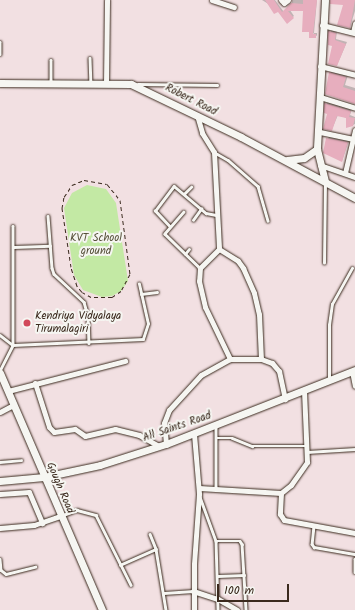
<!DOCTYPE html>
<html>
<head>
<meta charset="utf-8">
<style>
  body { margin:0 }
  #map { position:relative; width:355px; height:610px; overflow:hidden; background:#f2e0e2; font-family:Kalam,sans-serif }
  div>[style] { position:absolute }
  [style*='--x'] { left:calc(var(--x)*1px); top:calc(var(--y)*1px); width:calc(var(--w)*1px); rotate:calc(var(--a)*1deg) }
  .green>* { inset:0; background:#c3e9a4 }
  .shadow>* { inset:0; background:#0003 }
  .building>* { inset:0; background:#e7aebe }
  .path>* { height:1px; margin-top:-0.5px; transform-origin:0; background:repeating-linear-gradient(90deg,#3b2a1e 0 4px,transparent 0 7px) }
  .roads { filter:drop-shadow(0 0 1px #3b2a1e) drop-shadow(0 0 1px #3b2a1e) }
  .lane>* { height:2.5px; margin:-1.25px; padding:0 1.25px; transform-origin:1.25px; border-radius:1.25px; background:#f6f6f2 }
  .street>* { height:5px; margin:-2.5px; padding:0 2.5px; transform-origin:2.5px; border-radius:2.5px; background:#f6f6f2 }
  .secondary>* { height:7px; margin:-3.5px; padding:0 3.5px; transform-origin:3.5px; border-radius:3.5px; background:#f6f6f2 }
  .dots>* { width:11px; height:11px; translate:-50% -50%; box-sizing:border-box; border:2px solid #f6f6f2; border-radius:50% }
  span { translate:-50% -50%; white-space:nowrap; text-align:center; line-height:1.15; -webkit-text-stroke:4px #f6f6f2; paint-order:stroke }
  .street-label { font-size:11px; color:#3b2a1e }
  .park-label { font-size:11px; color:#565039 }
  .poi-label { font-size:11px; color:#3b2a1e }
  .left { translate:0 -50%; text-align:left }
  .scale { position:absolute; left:217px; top:584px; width:72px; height:18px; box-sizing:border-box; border:2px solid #3b2a1e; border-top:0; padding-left:5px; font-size:12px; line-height:14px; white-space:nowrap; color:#3b2a1e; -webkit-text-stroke:3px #f6f6f2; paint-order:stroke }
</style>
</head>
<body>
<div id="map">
  <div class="green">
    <i style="clip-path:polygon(87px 185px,106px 189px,116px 203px,128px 281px,121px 291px,112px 296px,102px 297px,83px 290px,74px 275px,64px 208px,72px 193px)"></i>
  </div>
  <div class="shadow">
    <i style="clip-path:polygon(262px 0,275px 0,284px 12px,292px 6px,292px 0,317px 0,314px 33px,317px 33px,317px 36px,310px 31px,304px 10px,290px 10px,294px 16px,287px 22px,278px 10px)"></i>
    <i style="clip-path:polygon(331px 0,355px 0,355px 11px,350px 27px,345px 4px)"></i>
    <i style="clip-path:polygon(331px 30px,337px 31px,336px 39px,347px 42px,337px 65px,333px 45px,329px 45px)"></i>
    <i style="clip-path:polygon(332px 71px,348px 75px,345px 85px,355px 88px,355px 103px,330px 73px)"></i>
    <i style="clip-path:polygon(327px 102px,352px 109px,350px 115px,355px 117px,355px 124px,353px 125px,347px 118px,338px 115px,332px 129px,329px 113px,325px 112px)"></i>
    <i style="clip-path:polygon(329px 136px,349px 140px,342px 161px,324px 152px)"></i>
  </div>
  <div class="building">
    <i style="clip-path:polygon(265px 0,274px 0,282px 12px,291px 3px,303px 4px,303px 0,317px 0,313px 34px,316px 34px,316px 38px,309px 38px,309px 32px,302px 32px,303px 11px,288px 11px,294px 18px,287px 24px,278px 12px,274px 14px)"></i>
    <i style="clip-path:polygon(330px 0,355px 0,350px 28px,337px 25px,343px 5px,330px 4px)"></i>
    <i style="clip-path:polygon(328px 31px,336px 33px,335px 40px,346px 44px,337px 66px,328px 64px,332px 46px,328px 45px)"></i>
    <i style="clip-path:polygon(329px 72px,346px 77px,343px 87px,355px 91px,355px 104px,325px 94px)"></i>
    <i style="clip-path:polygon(324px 103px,351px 111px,349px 117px,355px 118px,353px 126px,346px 128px,346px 118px,337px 116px,332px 131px,323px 129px,327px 114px,324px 113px)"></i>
    <i style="clip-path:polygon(326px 138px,348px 142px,342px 162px,323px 153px)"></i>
  </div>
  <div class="path">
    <i style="--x:84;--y:180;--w:23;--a:10"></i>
    <i style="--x:107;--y:184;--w:21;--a:51"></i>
    <i style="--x:120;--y:200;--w:75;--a:82.3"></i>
    <i style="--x:130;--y:274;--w:19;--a:118"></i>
    <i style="--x:121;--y:291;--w:11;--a:146"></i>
    <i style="--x:112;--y:297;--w:21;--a:180"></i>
    <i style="--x:91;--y:297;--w:10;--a:-151"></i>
    <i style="--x:82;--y:292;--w:8;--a:-130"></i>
    <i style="--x:77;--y:286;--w:20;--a:-108"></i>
    <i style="--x:71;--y:267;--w:60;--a:-98.7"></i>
    <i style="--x:62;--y:208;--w:11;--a:-80"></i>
    <i style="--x:64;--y:197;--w:14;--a:-56"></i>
    <i style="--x:72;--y:185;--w:13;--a:-23"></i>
  </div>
  <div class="roads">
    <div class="lane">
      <i style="--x:0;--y:42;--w:12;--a:90"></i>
      <i style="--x:90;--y:58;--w:25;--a:88"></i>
      <i style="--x:51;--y:60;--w:23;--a:90"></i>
      <i style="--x:138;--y:84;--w:79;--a:0.7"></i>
      <i style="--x:214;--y:152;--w:16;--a:30"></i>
      <i style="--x:228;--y:160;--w:40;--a:41"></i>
      <i style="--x:258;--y:186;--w:36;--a:74"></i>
      <i style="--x:184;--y:194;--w:10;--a:-45"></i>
      <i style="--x:184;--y:212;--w:29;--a:131"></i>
      <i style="--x:165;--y:234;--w:49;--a:44.2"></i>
      <i style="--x:48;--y:216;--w:52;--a:85.6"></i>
      <i style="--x:52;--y:268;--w:6;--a:72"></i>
      <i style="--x:54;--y:274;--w:41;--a:43"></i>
      <i style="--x:84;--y:302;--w:15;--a:74"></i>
      <i style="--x:88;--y:316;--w:27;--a:88"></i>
      <i style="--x:193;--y:220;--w:14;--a:-54"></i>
      <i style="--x:13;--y:226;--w:119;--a:90"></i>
      <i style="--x:170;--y:227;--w:22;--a:-133"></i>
      <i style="--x:155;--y:211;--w:31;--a:-53"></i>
      <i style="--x:174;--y:186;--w:42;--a:40.2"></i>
      <i style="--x:206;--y:213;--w:10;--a:11"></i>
      <i style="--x:14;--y:247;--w:36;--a:-2"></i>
      <i style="--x:185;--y:254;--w:6;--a:-51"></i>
      <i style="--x:324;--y:263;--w:80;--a:-89.3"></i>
      <i style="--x:141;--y:294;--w:16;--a:-7"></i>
      <i style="--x:0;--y:335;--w:16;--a:38"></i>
      <i style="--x:0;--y:370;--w:28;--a:-63"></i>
      <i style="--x:13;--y:345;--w:130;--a:-2.6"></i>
      <i style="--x:143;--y:339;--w:16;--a:-72"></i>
      <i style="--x:148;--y:324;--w:41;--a:-102.7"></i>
      <i style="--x:329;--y:378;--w:53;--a:-90"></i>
      <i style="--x:329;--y:325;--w:21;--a:-82"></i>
      <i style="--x:332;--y:304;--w:41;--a:-60.9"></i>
      <i style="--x:216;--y:426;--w:63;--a:90"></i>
      <i style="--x:217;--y:438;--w:15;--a:0"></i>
      <i style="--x:232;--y:438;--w:22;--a:22"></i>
      <i style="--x:252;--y:446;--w:54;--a:0"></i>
      <i style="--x:307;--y:452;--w:48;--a:-3.6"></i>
      <i style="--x:0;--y:462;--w:21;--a:-5"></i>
      <i style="--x:200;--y:497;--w:47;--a:70"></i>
      <i style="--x:216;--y:541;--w:69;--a:88.3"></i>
      <i style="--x:63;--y:515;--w:15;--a:-20"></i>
      <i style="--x:77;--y:510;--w:20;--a:15"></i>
      <i style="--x:96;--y:515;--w:78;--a:63.4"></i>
      <i style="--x:314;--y:526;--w:18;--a:96"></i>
      <i style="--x:312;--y:544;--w:4;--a:56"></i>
      <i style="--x:314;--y:547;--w:42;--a:9.7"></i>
      <i style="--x:150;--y:534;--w:16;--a:68"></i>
      <i style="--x:156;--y:549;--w:62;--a:80.7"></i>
      <i style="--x:216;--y:541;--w:24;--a:0"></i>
      <i style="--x:240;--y:541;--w:4;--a:56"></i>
      <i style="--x:242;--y:544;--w:66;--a:86.5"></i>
      <i style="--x:0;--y:559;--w:11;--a:85"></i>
      <i style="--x:1;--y:570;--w:6;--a:39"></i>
      <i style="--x:6;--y:574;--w:30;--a:-14"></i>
      <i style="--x:355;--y:559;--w:13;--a:90"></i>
      <i style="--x:120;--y:565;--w:39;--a:-24"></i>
      <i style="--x:218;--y:576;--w:26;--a:-2"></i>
      <i style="--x:164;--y:593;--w:29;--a:-4"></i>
    </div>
    <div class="street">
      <i style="--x:212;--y:0;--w:23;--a:18"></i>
      <i style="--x:281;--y:0;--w:4;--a:45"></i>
      <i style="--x:284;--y:3;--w:5;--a:-37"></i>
      <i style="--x:322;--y:25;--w:34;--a:14"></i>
      <i style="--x:353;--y:32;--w:9;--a:-77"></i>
      <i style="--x:320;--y:66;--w:36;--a:14"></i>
      <i style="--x:106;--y:84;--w:84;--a:-89.3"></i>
      <i style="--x:320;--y:97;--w:37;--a:17"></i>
      <i style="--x:197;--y:115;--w:19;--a:74"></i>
      <i style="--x:202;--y:133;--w:22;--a:58"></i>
      <i style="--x:214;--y:152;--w:97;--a:87"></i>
      <i style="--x:219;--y:249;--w:22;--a:32"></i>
      <i style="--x:238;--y:261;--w:9;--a:54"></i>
      <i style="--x:243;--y:268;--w:27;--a:66"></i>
      <i style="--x:254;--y:293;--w:22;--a:77"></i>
      <i style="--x:259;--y:314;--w:45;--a:87.5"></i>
      <i style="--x:320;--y:132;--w:34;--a:12"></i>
      <i style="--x:320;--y:165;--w:37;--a:19"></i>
      <i style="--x:345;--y:173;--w:44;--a:-76.9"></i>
      <i style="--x:219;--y:249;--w:27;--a:135"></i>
      <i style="--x:200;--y:268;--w:13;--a:94"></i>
      <i style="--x:199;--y:281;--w:27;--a:77"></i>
      <i style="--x:205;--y:307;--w:58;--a:64.3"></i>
      <i style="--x:352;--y:371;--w:15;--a:79"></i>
      <i style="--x:35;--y:383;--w:46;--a:72.3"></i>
      <i style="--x:49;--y:427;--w:7;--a:45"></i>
      <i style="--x:54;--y:432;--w:21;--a:-8"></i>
      <i style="--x:75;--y:429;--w:12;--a:35"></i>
      <i style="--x:85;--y:436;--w:31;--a:-13"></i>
      <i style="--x:115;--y:429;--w:25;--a:14"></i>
      <i style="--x:139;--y:435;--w:23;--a:29"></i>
      <i style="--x:8;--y:391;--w:121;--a:-14.4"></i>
      <i style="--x:0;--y:412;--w:15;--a:-28"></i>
      <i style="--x:194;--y:434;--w:60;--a:85.2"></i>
      <i style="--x:199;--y:494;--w:70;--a:94.1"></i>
      <i style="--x:194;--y:564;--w:46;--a:90"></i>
      <i style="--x:166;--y:444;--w:21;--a:-95"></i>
      <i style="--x:164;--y:423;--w:14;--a:-69"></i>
      <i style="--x:169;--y:410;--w:47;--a:-47.6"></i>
      <i style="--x:201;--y:375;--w:33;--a:-29"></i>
      <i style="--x:230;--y:359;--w:31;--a:0"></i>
      <i style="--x:261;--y:359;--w:12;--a:20"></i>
      <i style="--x:272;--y:363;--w:11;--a:49"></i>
      <i style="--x:279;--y:371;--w:29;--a:78"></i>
      <i style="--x:199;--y:488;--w:82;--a:3.5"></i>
      <i style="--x:281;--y:493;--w:13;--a:-39"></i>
      <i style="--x:291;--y:485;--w:28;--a:-55"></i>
      <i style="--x:307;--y:462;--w:71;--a:-92.4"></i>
      <i style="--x:281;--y:493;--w:21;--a:93"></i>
      <i style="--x:280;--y:514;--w:7;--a:56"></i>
      <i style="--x:284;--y:520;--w:72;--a:10.4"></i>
      <i style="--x:0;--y:494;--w:29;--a:-4"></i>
      <i style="--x:29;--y:492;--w:34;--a:67"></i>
      <i style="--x:0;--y:528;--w:34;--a:-5"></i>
      <i style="--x:34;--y:525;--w:28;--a:-19"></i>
      <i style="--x:193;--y:591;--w:26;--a:18"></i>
      <i style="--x:218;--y:599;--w:22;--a:30"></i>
    </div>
    <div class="secondary">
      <i style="--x:325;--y:0;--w:149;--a:93.1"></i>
      <i style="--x:317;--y:149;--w:32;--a:76"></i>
      <i style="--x:0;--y:83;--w:131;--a:0.4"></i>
      <i style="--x:131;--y:84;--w:122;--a:25.7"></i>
      <i style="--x:241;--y:137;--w:129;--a:28.2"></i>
      <i style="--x:287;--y:160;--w:17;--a:-7"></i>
      <i style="--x:304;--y:158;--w:16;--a:-35"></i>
      <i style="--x:0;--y:373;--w:258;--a:66.7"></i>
      <i style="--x:0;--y:481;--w:44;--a:-5.2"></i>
      <i style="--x:44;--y:477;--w:57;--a:-12.1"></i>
      <i style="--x:100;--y:465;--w:69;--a:-17.7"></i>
      <i style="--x:166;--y:444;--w:203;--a:-21.4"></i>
    </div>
  </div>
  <div class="dots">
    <i style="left:27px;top:323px;background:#d1495b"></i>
  </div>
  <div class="street-label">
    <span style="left:191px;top:100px;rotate:27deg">Robert Road</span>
    <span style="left:177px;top:427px;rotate:-19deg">All Saints Road</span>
    <span style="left:60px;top:488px;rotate:67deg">Gough Road</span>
  </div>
  <div class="park-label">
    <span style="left:96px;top:245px">KVT School<br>ground</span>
  </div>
  <div class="poi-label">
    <span class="left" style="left:35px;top:323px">Kendriya Vidyalaya<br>Tirumalagiri</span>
  </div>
  <div class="scale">100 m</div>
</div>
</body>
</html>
